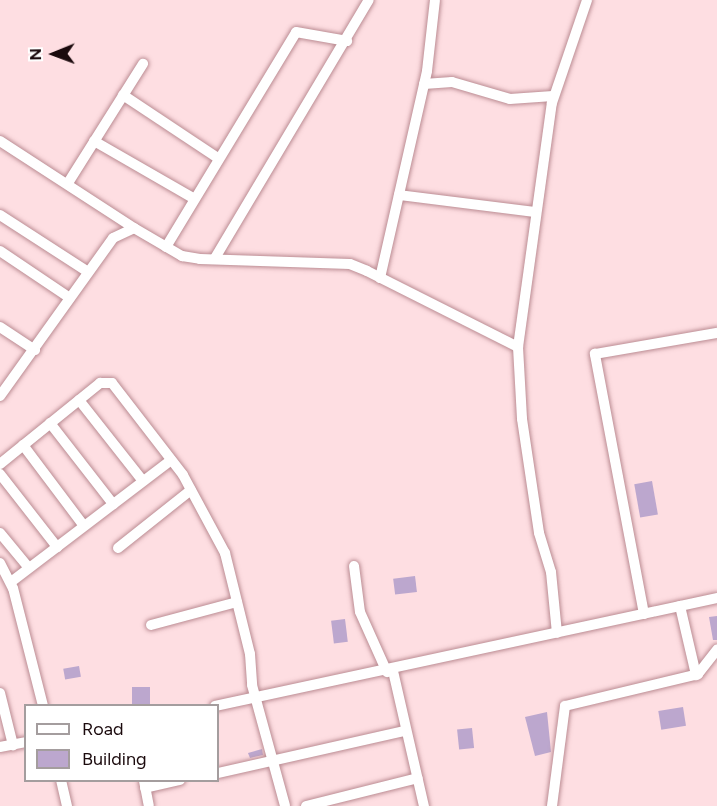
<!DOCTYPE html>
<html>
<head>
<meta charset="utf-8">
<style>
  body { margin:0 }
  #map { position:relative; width:717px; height:806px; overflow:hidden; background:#fedee2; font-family:Figtree,sans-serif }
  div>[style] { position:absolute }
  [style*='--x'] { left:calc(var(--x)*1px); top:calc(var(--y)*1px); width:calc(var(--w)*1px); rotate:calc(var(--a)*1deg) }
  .building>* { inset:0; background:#bca7ce; transform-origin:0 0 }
  .roads { filter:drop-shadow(0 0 2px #bb8c93) drop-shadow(0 0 2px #bb8c93) }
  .minor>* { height:10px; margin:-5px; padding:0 5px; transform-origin:5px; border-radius:5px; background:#fff }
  span { translate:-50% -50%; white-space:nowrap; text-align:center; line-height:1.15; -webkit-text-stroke:4.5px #fff; paint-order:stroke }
  .legend { position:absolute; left:24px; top:704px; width:195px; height:78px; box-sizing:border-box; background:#fff; border:2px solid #a49d9e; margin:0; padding:8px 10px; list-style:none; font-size:18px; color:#1b0a0d }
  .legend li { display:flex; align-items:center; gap:12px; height:30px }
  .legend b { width:30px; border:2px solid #a49d9e }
  .north { position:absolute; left:24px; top:24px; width:60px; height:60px; -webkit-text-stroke:4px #fff; paint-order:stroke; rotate:269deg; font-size:16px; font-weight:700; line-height:24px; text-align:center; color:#1b0a0d }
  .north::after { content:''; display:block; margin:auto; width:21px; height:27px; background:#1b0a0d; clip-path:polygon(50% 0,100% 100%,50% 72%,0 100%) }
</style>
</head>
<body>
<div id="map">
  <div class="building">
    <i style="left:652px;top:481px;width:34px;height:18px;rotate:80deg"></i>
    <i style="left:415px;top:576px;width:16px;height:22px;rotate:83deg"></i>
    <i style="clip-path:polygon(717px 616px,717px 640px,713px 640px,709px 617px)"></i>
    <i style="left:345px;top:619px;width:23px;height:14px;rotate:83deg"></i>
    <i style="left:79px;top:666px;width:11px;height:16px;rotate:80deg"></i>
    <i style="left:132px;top:687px;width:18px;height:18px"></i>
    <i style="left:683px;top:707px;width:19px;height:25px;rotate:81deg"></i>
    <i style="clip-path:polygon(547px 712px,551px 752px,535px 756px,525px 717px)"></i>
    <i style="left:472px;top:728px;width:20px;height:15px;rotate:84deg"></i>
    <i style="clip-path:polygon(262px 749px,263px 755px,250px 758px,248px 753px)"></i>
  </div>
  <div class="roads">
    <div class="minor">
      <i style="--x:424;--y:84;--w:28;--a:-4"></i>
      <i style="--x:452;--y:82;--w:60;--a:16.3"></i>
      <i style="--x:510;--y:99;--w:43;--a:-4"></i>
      <i style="--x:123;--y:95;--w:114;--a:33.6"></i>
      <i style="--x:0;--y:141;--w:160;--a:33"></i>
      <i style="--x:94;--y:141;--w:114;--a:29.9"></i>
      <i style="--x:68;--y:183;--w:141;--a:-57.8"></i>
      <i style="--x:399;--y:195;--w:138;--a:7.1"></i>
      <i style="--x:0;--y:215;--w:105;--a:32.9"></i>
      <i style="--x:166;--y:247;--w:251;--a:-58.8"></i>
      <i style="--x:296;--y:32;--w:52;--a:10"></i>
      <i style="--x:0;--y:251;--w:84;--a:33.9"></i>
      <i style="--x:215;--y:258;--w:300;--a:-59.2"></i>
      <i style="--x:380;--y:278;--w:212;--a:-77.2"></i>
      <i style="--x:427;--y:71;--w:71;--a:-83.6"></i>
      <i style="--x:0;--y:327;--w:42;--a:33.3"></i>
      <i style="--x:518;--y:347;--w:246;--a:-82.1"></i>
      <i style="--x:552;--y:103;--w:109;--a:-71.2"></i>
      <i style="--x:0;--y:396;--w:194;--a:-54.4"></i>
      <i style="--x:113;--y:238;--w:23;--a:-25"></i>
      <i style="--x:134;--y:228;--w:56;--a:30.3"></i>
      <i style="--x:182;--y:256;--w:18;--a:9"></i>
      <i style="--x:200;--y:259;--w:150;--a:1.9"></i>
      <i style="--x:350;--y:264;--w:18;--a:22"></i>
      <i style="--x:367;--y:271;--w:169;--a:26.7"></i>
      <i style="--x:518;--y:347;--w:72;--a:86.8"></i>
      <i style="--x:522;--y:419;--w:115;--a:81.5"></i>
      <i style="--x:539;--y:533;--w:41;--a:72.9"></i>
      <i style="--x:551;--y:572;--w:61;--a:84.4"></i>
      <i style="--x:79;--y:400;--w:103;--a:51.7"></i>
      <i style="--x:50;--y:423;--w:103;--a:52.1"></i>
      <i style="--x:23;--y:445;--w:101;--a:53"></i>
      <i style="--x:0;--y:464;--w:129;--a:-39"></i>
      <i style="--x:100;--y:383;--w:12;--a:0"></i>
      <i style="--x:112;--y:383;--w:116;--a:52.3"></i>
      <i style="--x:183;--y:475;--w:89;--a:61.7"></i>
      <i style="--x:225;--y:553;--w:104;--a:76.1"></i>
      <i style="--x:250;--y:654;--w:31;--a:86"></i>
      <i style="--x:252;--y:685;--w:125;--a:74.7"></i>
      <i style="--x:0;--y:474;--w:93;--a:52"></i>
      <i style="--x:0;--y:533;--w:45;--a:50.4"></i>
      <i style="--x:118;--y:548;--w:93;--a:-38.5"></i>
      <i style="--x:0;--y:563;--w:28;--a:63"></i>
      <i style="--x:13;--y:588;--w:122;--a:75.7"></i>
      <i style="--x:354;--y:566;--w:46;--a:82.6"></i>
      <i style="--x:360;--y:612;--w:66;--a:65.8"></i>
      <i style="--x:11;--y:582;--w:201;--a:-37.3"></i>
      <i style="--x:680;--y:606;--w:71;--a:76.9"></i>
      <i style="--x:644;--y:614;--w:265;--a:-100.7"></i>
      <i style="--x:595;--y:354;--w:124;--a:-9.8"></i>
      <i style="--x:151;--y:625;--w:89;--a:-15"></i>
      <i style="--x:393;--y:671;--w:139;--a:77.1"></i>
      <i style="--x:0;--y:693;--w:54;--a:76"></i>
      <i style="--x:215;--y:706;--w:513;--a:-12.14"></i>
      <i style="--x:0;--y:747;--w:26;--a:-11"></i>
      <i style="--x:218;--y:773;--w:191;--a:-12.7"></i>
      <i style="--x:61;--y:780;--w:27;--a:77"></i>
      <i style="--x:144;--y:781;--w:25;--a:79"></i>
      <i style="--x:145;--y:788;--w:36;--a:-13"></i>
      <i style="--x:306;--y:806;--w:115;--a:-14"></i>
      <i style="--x:552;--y:806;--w:101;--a:-82.6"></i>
      <i style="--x:565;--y:706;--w:137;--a:-13.5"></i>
      <i style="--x:698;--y:674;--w:31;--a:-52"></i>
    </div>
  </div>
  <ul class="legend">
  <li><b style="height:8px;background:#fff"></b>Road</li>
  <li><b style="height:16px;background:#bca7ce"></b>Building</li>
  </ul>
  <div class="north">N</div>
</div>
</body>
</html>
